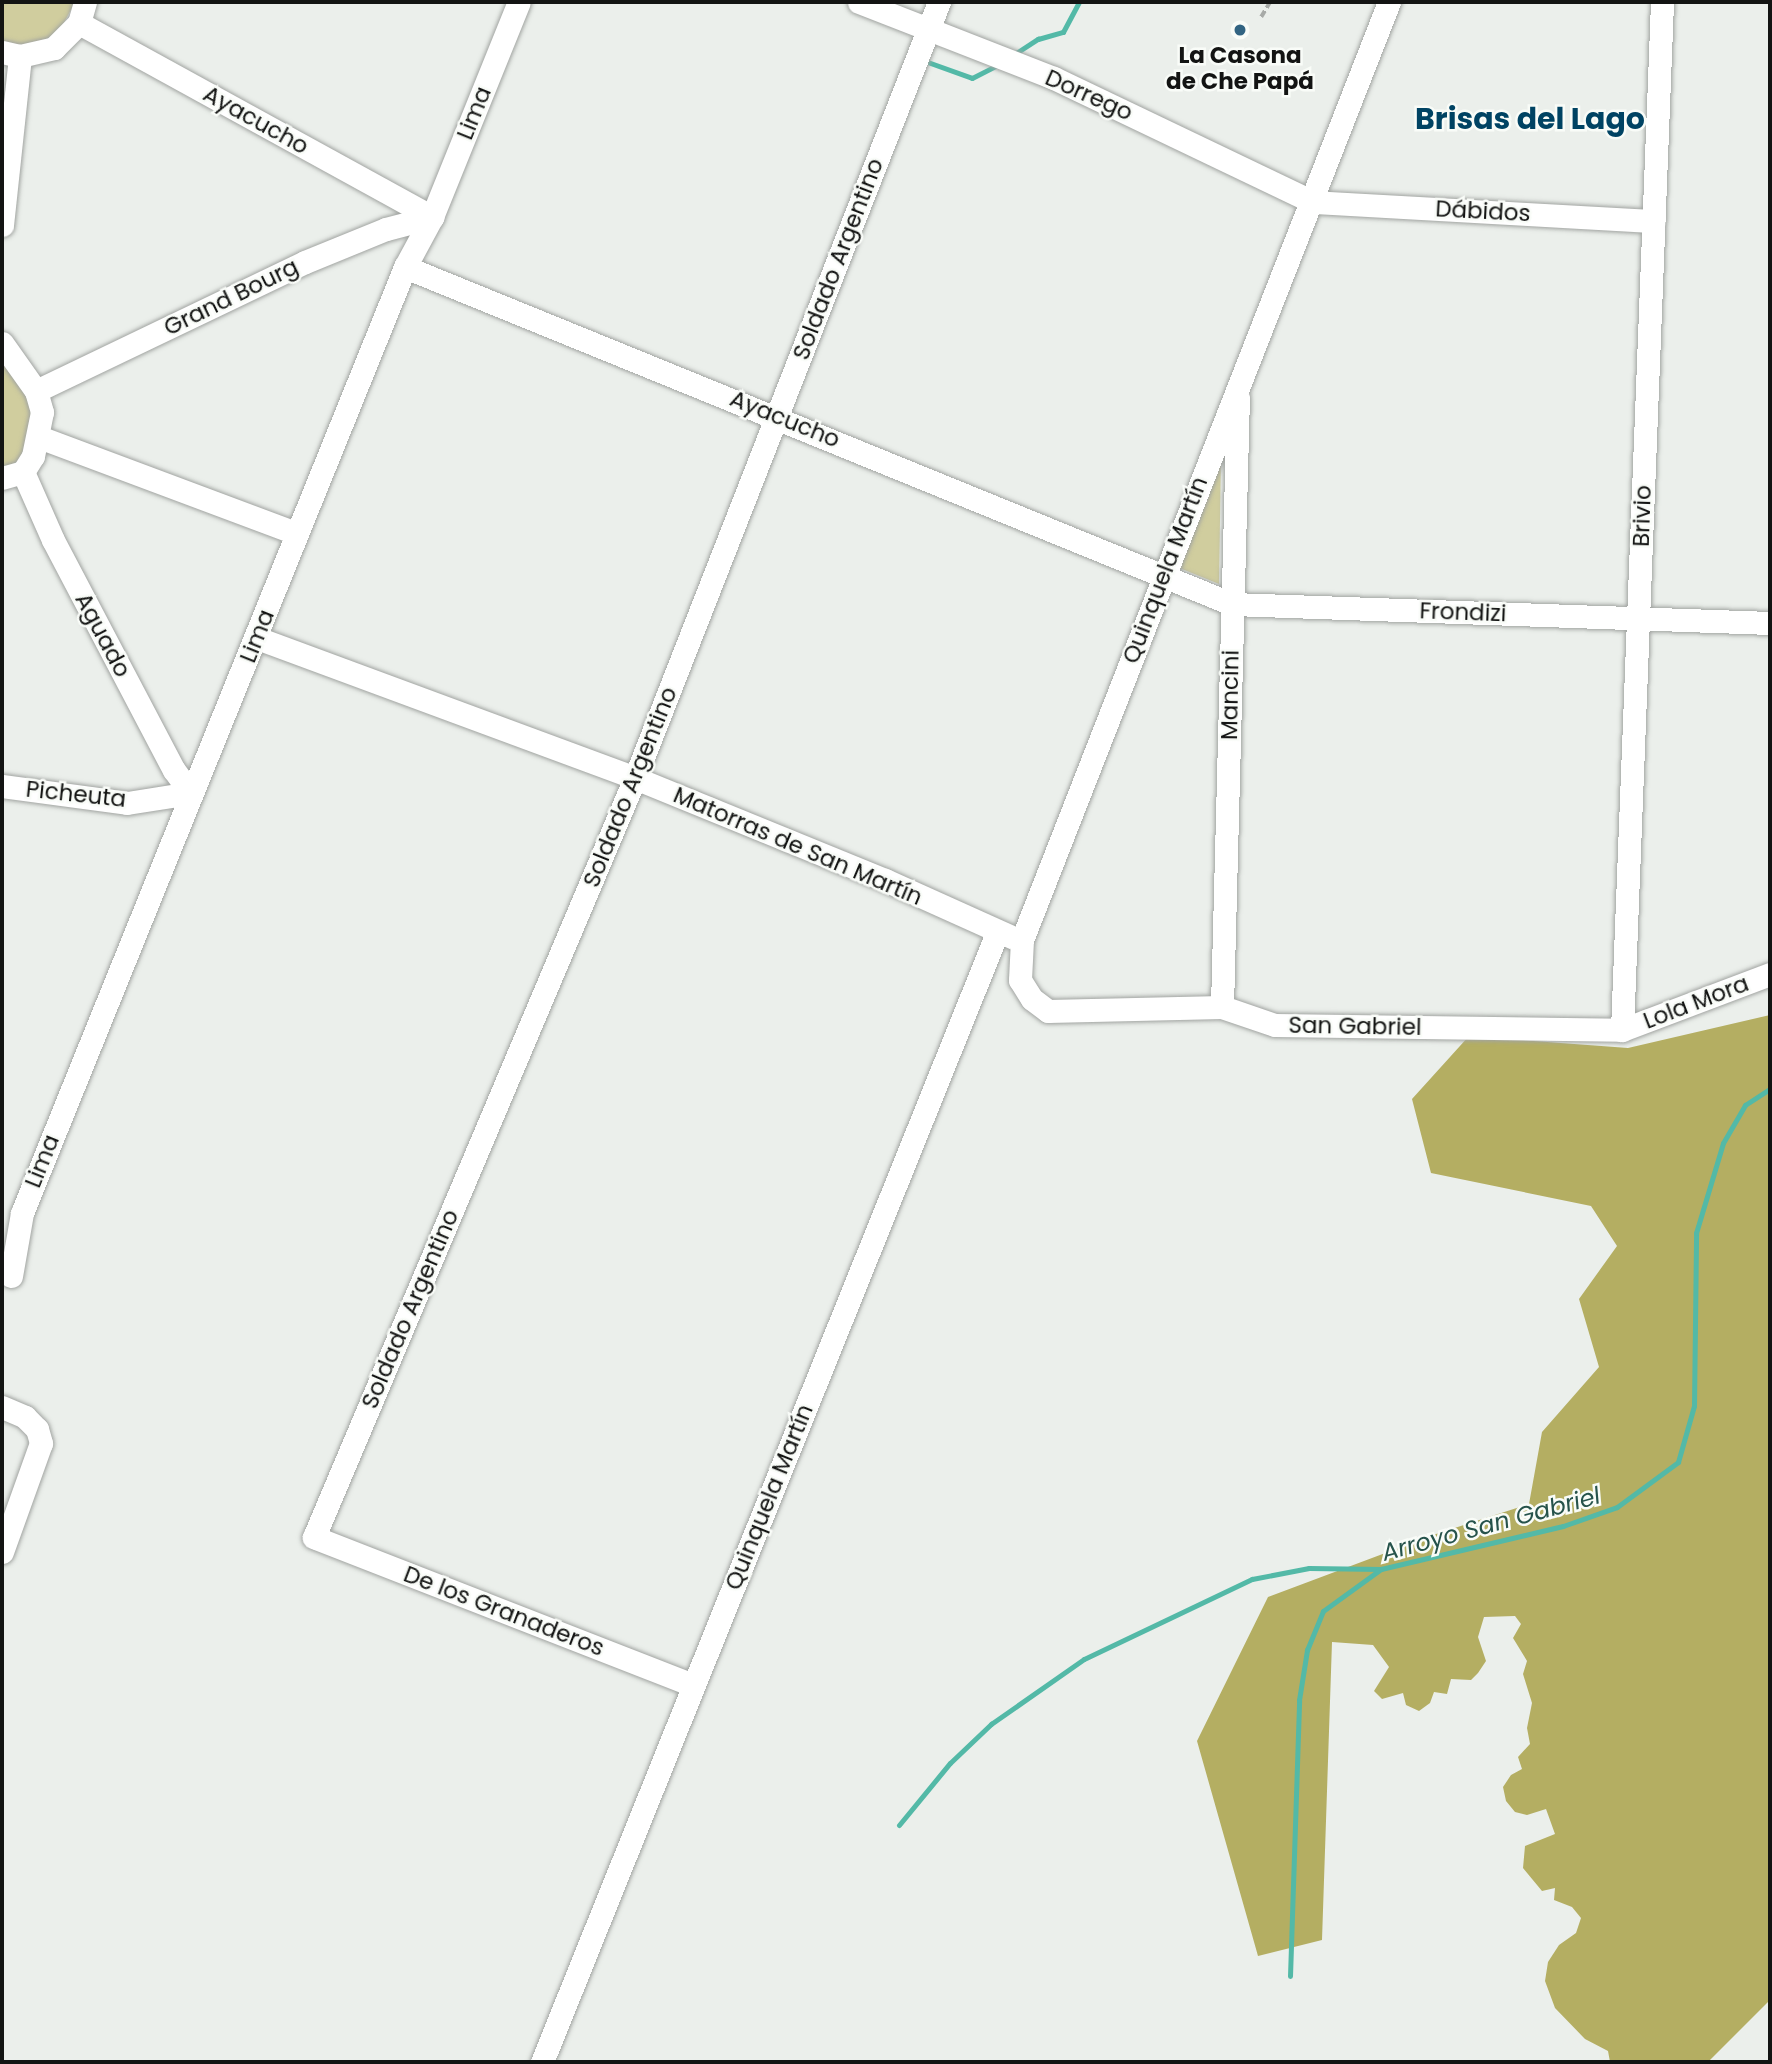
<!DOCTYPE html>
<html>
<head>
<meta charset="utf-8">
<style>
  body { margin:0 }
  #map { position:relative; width:1772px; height:2064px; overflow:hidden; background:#ebefeb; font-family:Poppins,sans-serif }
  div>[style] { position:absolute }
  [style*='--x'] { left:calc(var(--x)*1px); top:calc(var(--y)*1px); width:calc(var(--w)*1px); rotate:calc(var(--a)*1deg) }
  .green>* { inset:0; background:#d0cd9e }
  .forest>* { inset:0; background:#b4ae62 }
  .stream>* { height:5px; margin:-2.5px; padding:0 2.5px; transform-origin:2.5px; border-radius:2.5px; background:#53b9a7 }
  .path>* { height:3.5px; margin-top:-1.75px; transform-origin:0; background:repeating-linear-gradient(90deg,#a7aaa7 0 7px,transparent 0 10.5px) }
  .roads { filter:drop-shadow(0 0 2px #a1a4a1) drop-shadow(0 0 2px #a1a4a1) }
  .minor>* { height:23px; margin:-11.5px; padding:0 11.5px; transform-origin:11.5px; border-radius:11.5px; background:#fff }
  .dots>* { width:19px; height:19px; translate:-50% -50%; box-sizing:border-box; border:4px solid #f9fcf8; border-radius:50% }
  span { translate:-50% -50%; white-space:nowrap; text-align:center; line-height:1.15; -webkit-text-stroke:5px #f9fcf8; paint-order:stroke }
  .poi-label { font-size:23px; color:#131413; font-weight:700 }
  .street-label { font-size:23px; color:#131413 }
  .water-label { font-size:24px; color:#26534b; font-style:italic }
  .district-label { font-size:30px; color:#004363; font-weight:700 }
  .frame { position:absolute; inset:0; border:4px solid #131413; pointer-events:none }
</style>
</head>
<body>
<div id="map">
  <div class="green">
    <i style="clip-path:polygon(2px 2px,75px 2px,58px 34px,26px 47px,2px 41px)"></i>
    <i style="clip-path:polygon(2px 351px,25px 383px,34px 414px,24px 458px,2px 470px)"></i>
    <i style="clip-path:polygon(1221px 457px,1219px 584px,1177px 567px)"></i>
  </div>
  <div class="forest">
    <i style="clip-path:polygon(1770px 1015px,1770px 2000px,1708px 2062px,1610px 2062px,1608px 2051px,1585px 2039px,1555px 2008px,1545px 1981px,1548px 1962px,1559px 1945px,1576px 1933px,1581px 1918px,1572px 1907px,1554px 1900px,1555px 1888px,1542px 1891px,1523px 1868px,1525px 1846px,1555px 1834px,1546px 1809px,1527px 1815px,1515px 1812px,1506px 1801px,1503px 1787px,1511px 1775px,1522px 1769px,1518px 1757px,1530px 1744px,1527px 1728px,1532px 1703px,1523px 1674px,1527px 1661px,1513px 1638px,1521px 1624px,1515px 1616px,1484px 1617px,1478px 1637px,1486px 1661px,1478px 1673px,1471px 1680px,1451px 1679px,1447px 1694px,1434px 1692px,1430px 1703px,1419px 1711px,1406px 1705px,1403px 1693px,1382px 1699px,1374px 1691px,1389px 1667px,1373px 1645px,1332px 1642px,1322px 1940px,1258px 1956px,1197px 1741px,1268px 1597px,1436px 1534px,1529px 1504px,1542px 1432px,1599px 1367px,1579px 1299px,1617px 1246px,1591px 1206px,1431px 1173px,1412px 1099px,1469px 1036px,1628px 1048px)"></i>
  </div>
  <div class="stream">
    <i style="--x:1013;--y:55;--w:30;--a:-33"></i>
    <i style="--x:1038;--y:39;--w:26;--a:-16"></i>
    <i style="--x:1063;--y:32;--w:34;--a:-62"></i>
    <i style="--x:922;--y:60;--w:53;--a:19.8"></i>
    <i style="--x:972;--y:78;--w:30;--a:-27"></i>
    <i style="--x:899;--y:1825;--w:80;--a:-50.6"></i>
    <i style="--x:950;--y:1763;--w:57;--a:-43.6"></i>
    <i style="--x:991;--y:1724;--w:113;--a:-35"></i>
    <i style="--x:1084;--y:1659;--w:186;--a:-25.5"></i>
    <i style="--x:1252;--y:1579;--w:58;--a:-10.9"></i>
    <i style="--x:1309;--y:1568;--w:72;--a:0.8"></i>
    <i style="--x:1290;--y:1976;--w:276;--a:-88.1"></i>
    <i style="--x:1299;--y:1700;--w:51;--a:-80.9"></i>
    <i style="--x:1307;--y:1650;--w:42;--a:-67.7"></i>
    <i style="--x:1323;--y:1611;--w:72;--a:-35.9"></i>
    <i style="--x:1381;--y:1569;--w:187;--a:-13.3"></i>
    <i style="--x:1563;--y:1526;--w:57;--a:-19.4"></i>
    <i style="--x:1617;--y:1507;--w:76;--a:-36.4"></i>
    <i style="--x:1678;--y:1462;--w:58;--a:-74.1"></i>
    <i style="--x:1694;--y:1406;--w:173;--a:-89.3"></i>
    <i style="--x:1696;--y:1233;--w:94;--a:-73.3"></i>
    <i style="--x:1723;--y:1143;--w:44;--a:-59.9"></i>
    <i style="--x:1745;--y:1105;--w:30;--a:-33"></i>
  </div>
  <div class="path">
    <i style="--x:1261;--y:17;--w:17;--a:-59"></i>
  </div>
  <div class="roads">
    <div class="minor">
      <i style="--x:859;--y:2;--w:209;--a:21.3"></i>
      <i style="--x:1054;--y:78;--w:287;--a:25.6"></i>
      <i style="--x:1313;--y:202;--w:341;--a:3.2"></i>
      <i style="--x:1389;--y:2;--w:1007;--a:111.37"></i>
      <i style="--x:1022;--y:940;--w:40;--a:92.9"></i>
      <i style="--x:1020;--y:980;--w:22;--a:58"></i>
      <i style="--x:1032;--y:999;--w:20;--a:37"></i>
      <i style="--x:1048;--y:1011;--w:174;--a:-1.3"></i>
      <i style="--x:1222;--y:1007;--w:56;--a:18.8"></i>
      <i style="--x:1275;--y:1025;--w:347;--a:0.8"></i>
      <i style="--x:1622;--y:1030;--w:158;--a:-20.7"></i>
      <i style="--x:79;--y:23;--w:403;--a:28.8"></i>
      <i style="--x:2;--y:52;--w:18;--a:13"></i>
      <i style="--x:20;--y:56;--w:35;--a:-13"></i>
      <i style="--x:54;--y:48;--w:35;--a:-45"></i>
      <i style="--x:79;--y:23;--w:22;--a:-74"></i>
      <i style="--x:2;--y:225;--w:170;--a:-83.9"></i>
      <i style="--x:405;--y:267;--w:893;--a:22.17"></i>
      <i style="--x:1232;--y:604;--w:538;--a:2.02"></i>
      <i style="--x:2;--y:343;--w:59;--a:54.7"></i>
      <i style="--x:36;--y:391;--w:22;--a:74"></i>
      <i style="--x:42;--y:412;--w:45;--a:101.6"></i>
      <i style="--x:33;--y:456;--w:19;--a:122"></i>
      <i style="--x:23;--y:472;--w:22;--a:164"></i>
      <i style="--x:36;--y:391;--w:298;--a:-25.6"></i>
      <i style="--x:305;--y:262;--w:87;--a:-22.2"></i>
      <i style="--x:386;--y:229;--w:48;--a:-14.6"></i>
      <i style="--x:39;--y:437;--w:274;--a:20.5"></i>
      <i style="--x:23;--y:472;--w:74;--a:66.2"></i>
      <i style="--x:53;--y:540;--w:260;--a:62.3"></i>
      <i style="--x:174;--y:770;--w:29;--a:54"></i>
      <i style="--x:257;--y:638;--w:403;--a:20.3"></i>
      <i style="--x:635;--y:778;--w:270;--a:22.2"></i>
      <i style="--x:885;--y:880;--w:139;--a:24.2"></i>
      <i style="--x:2;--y:786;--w:126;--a:7.7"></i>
      <i style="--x:127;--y:803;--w:65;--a:-8.9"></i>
      <i style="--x:1222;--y:1007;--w:609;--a:-88.5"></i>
      <i style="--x:1622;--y:1030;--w:1029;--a:-87.77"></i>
      <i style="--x:11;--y:1276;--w:64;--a:-80.1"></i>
      <i style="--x:22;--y:1213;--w:1021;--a:-67.96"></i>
      <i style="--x:405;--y:267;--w:57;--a:-61.6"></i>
      <i style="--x:432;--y:217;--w:232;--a:-68"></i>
      <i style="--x:2;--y:1407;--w:25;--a:23"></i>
      <i style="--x:25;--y:1417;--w:17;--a:45"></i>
      <i style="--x:37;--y:1429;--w:15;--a:74"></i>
      <i style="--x:41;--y:1443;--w:116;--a:109.7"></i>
      <i style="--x:693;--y:1685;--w:407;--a:-158.7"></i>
      <i style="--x:314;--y:1537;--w:824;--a:-67.08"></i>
      <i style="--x:635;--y:778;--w:833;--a:-68.61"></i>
      <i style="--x:542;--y:2062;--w:1217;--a:-68.05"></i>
    </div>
  </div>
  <div class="dots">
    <i style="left:1240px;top:30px;background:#326482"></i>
  </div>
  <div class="poi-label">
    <span style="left:1240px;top:68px">La Casona<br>de Che Papá</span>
  </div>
  <div class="street-label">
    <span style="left:1089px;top:95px;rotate:24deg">Dorrego</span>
    <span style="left:474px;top:113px;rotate:-68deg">Lima</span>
    <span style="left:256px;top:120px;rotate:29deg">Ayacucho</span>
    <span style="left:1483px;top:211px;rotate:3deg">Dábidos</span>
    <span style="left:838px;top:259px;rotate:-69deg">Soldado Argentino</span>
    <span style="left:231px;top:297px;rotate:-26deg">Grand Bourg</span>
    <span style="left:785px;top:419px;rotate:22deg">Ayacucho</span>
    <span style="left:1642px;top:516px;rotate:-88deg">Brivio</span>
    <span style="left:1165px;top:570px;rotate:-69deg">Quinquela Martín</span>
    <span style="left:1463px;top:612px;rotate:2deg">Frondizi</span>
    <span style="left:103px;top:635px;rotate:62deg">Aguado</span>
    <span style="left:257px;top:636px;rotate:-68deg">Lima</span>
    <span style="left:1230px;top:695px;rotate:-89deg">Mancini</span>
    <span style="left:630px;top:787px;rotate:-68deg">Soldado Argentino</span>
    <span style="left:76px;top:794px;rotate:6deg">Picheuta</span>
    <span style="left:798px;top:846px;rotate:23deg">Matorras de San Martín</span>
    <span style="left:1696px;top:1002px;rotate:-21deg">Lola Mora</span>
    <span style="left:1355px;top:1026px;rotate:1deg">San Gabriel</span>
    <span style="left:42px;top:1161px;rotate:-68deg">Lima</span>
    <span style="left:410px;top:1309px;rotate:-67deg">Soldado Argentino</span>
    <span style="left:769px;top:1497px;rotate:-68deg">Quinquela Martín</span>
    <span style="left:504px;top:1611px;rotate:21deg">De los Granaderos</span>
  </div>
  <div class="water-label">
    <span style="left:1491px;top:1524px;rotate:-15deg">Arroyo San Gabriel</span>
  </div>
  <div class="district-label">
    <span style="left:1530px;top:119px">Brisas del Lago</span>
  </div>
  <div class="frame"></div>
</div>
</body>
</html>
